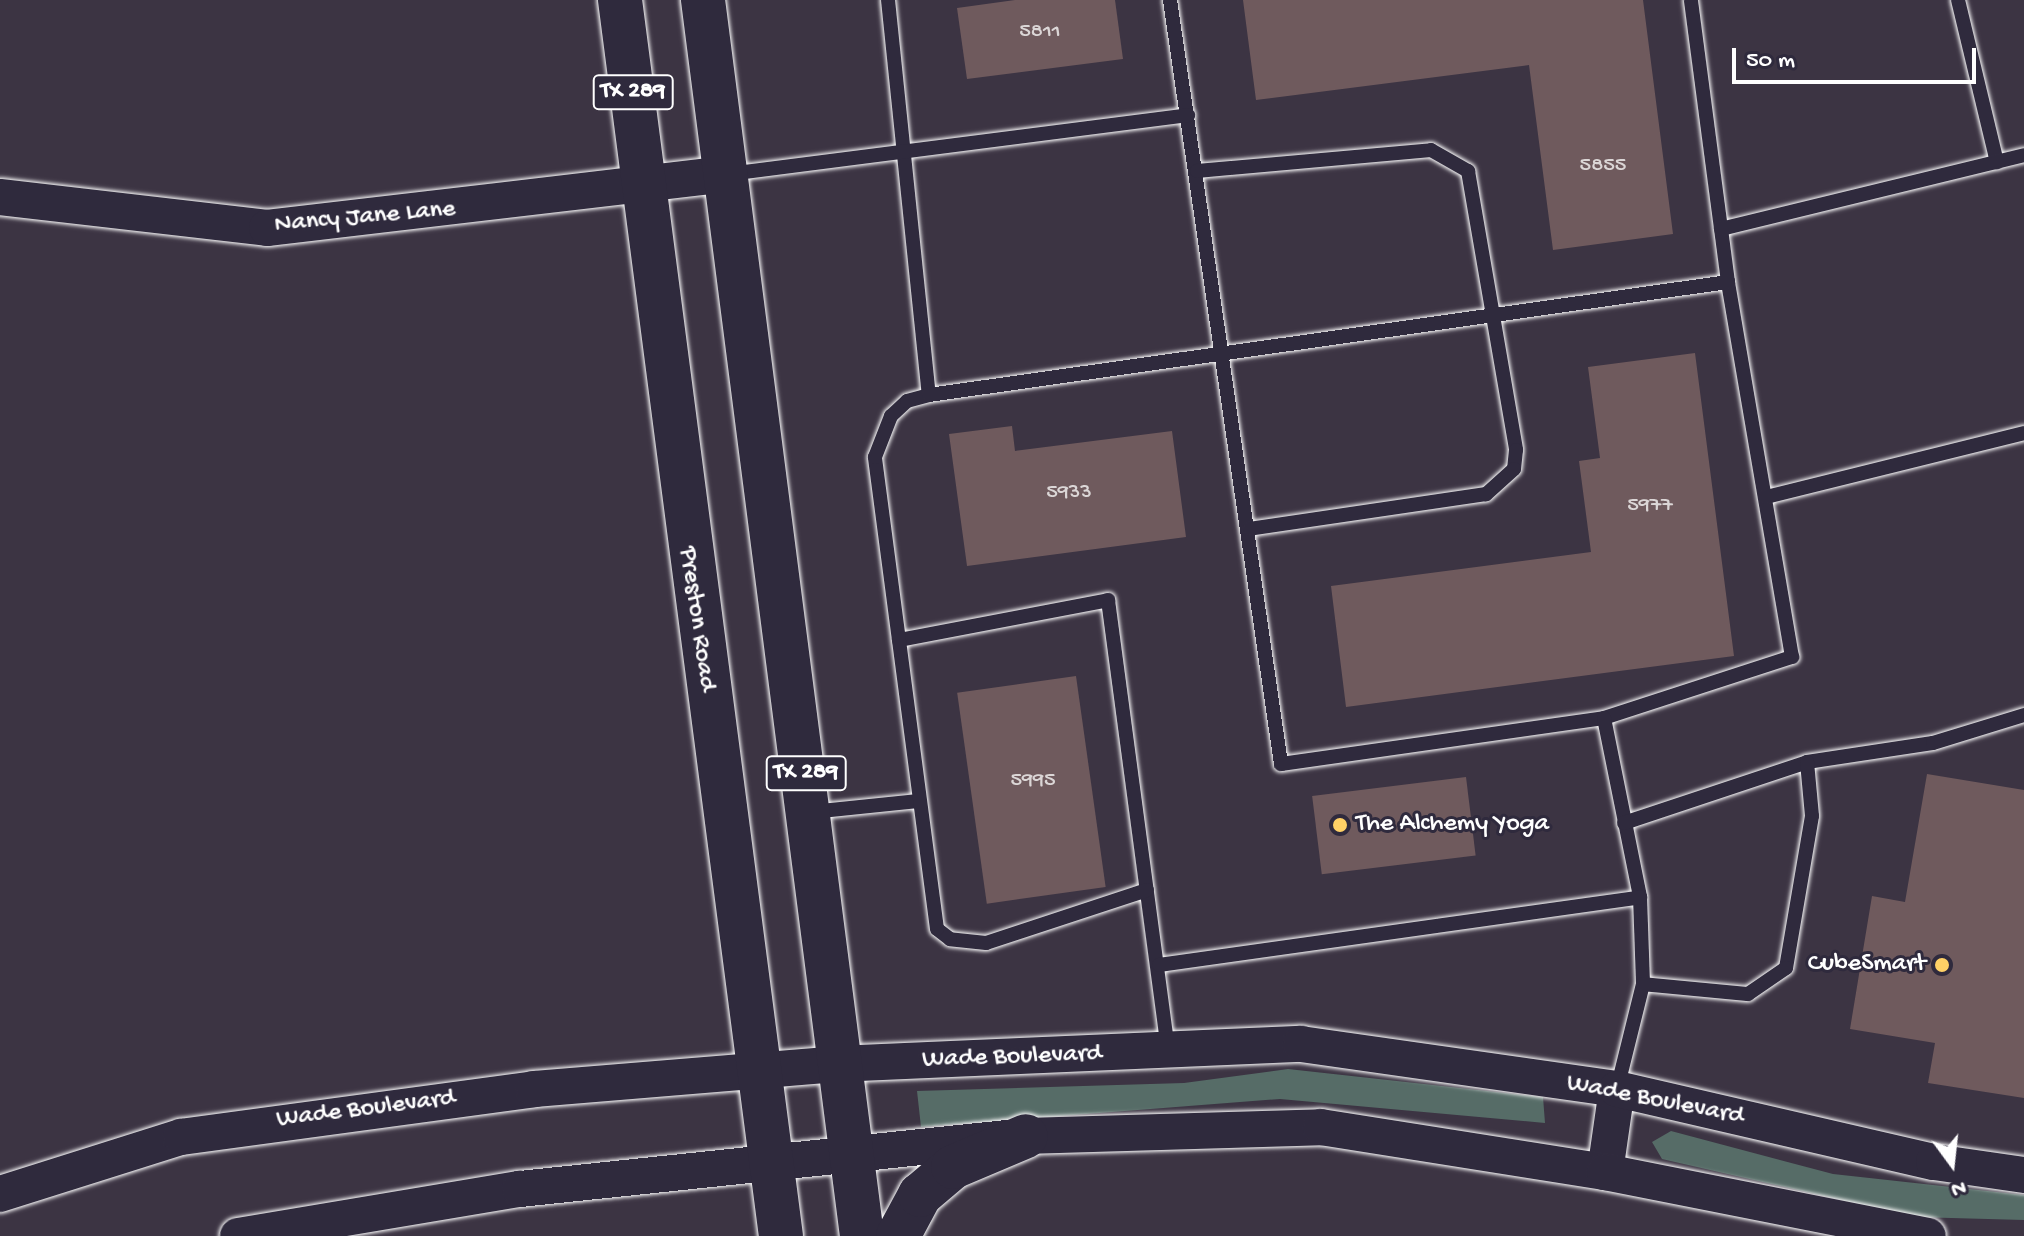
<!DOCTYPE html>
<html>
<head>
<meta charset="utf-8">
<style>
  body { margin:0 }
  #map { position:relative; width:2024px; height:1236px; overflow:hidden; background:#3c3443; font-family:"Gochi Hand",sans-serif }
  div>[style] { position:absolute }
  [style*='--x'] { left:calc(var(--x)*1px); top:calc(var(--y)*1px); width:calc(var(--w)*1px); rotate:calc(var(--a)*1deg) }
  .green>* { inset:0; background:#566c67 }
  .building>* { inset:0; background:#6f5a5d; transform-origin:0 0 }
  .roads { filter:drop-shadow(0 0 2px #fff) drop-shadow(0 0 2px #fff) }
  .service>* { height:14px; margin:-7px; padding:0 7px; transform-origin:7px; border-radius:7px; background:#2f2a3d }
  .tertiary>* { height:36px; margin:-18px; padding:0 18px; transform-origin:18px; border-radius:18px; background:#2f2a3d }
  .primary>* { height:44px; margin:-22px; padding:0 22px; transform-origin:22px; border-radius:22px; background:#2f2a3d }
  .dots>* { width:22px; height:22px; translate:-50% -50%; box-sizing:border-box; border:4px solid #2f2a3d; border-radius:50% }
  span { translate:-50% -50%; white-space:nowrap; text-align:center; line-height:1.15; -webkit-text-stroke:6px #2f2a3d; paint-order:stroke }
  .number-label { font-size:22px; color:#dbd6d6 }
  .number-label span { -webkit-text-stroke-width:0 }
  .shield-label span { padding:2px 6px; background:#2f2a3d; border:2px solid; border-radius:6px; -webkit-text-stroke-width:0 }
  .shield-label { font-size:24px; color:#fff; font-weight:700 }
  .street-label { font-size:26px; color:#fff }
  .poi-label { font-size:26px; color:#fff }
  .left { translate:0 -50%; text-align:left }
  .right { translate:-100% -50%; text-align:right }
  .north { position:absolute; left:1912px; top:1124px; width:80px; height:80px; -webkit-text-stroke:6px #2f2a3d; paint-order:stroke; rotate:165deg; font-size:22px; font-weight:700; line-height:32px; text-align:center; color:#fff }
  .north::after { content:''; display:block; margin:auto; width:28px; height:36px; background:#fff; clip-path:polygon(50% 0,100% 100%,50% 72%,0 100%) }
  .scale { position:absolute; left:1732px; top:48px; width:244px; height:36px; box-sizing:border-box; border:4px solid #fff; border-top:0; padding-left:10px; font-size:24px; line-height:28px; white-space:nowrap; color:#fff; -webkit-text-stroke:6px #2f2a3d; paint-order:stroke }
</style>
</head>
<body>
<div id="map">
  <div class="green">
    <i style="clip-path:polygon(1288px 1069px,1543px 1097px,1545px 1123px,1280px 1099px,921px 1127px,917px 1091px,1184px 1083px)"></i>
    <i style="clip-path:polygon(1671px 1131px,1833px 1174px,2024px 1195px,2024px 1220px,1915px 1217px,1662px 1159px,1652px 1142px)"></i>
  </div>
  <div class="building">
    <i style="clip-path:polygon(1015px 0,1115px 0,1123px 59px,967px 79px,957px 8px)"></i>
    <i style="clip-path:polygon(1243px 0,1643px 0,1673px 234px,1553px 250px,1529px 65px,1256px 100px)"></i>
    <i style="clip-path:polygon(1695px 353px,1734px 656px,1346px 707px,1331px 586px,1591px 552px,1579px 461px,1600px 458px,1588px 367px)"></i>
    <i style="clip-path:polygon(1012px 426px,1015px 451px,1172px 431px,1186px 537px,967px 566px,949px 434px)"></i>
    <i style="left:1076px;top:676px;width:213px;height:120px;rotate:82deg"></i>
    <i style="clip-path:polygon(1927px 774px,2024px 790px,2024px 1098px,1928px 1083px,1935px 1043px,1850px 1029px,1872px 896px,1905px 902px)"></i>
    <i style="left:1466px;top:777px;width:79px;height:155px;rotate:83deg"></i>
  </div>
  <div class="roads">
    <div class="service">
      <i style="--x:888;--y:0;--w:397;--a:84.1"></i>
      <i style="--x:1170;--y:0;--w:772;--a:81.73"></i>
      <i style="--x:1281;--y:764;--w:326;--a:-8.1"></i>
      <i style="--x:1604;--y:718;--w:198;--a:-18"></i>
      <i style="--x:1792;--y:657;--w:380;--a:-99.7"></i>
      <i style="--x:1728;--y:282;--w:284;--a:-97.5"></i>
      <i style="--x:1958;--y:0;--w:167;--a:76.5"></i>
      <i style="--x:1197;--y:171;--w:235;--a:-5.1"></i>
      <i style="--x:1431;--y:150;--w:43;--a:29.6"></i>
      <i style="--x:1468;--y:171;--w:283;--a:80.2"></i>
      <i style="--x:1516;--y:450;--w:19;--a:96"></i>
      <i style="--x:1514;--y:469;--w:38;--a:138"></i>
      <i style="--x:1486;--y:494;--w:239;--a:171.6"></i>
      <i style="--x:729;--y:174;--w:463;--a:-7.3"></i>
      <i style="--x:1721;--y:229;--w:312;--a:-13.7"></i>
      <i style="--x:1766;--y:497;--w:266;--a:-13.9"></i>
      <i style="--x:899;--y:640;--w:213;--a:-10.8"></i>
      <i style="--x:1108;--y:600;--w:455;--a:82.4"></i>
      <i style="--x:1604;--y:718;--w:183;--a:78.6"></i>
      <i style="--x:1640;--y:897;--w:87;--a:88"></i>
      <i style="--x:1643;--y:984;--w:108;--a:103.9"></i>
      <i style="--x:1807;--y:762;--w:127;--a:-8.6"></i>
      <i style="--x:1933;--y:743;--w:95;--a:-17.1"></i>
      <i style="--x:811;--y:812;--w:108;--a:-5.9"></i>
      <i style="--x:1624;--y:823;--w:193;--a:-18.4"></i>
      <i style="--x:1807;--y:762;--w:54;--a:84.7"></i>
      <i style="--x:1812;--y:816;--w:154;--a:99.7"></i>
      <i style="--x:1786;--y:968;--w:46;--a:145.6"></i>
      <i style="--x:1748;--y:994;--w:105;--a:-174.6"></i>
      <i style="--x:1147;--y:890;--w:169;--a:161.8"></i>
      <i style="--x:986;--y:943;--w:36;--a:-174"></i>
      <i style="--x:950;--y:939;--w:16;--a:-142"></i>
      <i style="--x:937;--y:929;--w:476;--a:-97.5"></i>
      <i style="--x:875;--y:457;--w:44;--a:-68.7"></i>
      <i style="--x:891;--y:416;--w:22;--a:-43"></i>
      <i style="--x:907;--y:401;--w:23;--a:-15"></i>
      <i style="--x:929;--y:395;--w:807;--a:-8.05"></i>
      <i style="--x:1159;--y:965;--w:486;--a:-8"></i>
    </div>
    <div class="tertiary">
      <i style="--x:0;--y:197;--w:269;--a:6.6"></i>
      <i style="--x:267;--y:228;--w:465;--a:-6.7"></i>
      <i style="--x:1605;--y:1172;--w:84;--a:-81.8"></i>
      <i style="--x:0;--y:1194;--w:190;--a:-17.5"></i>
      <i style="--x:181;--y:1137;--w:356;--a:-7.7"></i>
      <i style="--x:534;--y:1089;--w:304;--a:-4.7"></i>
      <i style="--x:837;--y:1064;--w:464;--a:-2.5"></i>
      <i style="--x:1301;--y:1044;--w:319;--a:8.1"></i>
      <i style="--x:1617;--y:1089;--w:325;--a:13"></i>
      <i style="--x:1934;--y:1162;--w:91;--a:8.2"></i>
      <i style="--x:238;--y:1236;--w:286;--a:-9.5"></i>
      <i style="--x:520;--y:1189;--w:509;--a:-5.98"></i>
      <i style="--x:1026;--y:1136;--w:295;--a:-1.7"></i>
      <i style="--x:1321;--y:1127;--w:288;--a:9"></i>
      <i style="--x:1605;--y:1172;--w:329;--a:11.2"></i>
    </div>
    <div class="primary">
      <i style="--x:620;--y:0;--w:1246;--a:82.58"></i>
      <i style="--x:703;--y:0;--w:1246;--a:82.67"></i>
      <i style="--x:898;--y:1236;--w:47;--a:-61.8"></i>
      <i style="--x:920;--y:1195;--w:43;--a:-40.3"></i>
      <i style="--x:953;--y:1167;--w:79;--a:-23"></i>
    </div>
  </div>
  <div class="dots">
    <i style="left:1340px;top:825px;background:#ffd166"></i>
    <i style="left:1942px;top:965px;background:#ffd166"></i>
  </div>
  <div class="number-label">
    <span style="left:1040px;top:33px">5811</span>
    <span style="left:1603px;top:167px">5855</span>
    <span style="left:1069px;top:494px">5933</span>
    <span style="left:1650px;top:507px">5977</span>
    <span style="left:1033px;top:782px">5995</span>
  </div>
  <div class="shield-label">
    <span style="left:633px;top:92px">TX 289</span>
    <span style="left:806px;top:773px">TX 289</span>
  </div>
  <div class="street-label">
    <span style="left:365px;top:218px;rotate:-5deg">Nancy Jane Lane</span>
    <span style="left:696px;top:619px;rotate:82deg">Preston Road</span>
    <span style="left:1012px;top:1058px;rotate:-2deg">Wade Boulevard</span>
    <span style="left:1655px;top:1101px;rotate:11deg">Wade Boulevard</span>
    <span style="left:366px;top:1110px;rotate:-7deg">Wade Boulevard</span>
  </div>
  <div class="poi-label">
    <span class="left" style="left:1356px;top:825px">The Alchemy Yoga</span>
    <span class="right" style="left:1926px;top:965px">CubeSmart</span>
  </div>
  <div class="north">N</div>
  <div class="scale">50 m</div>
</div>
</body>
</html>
